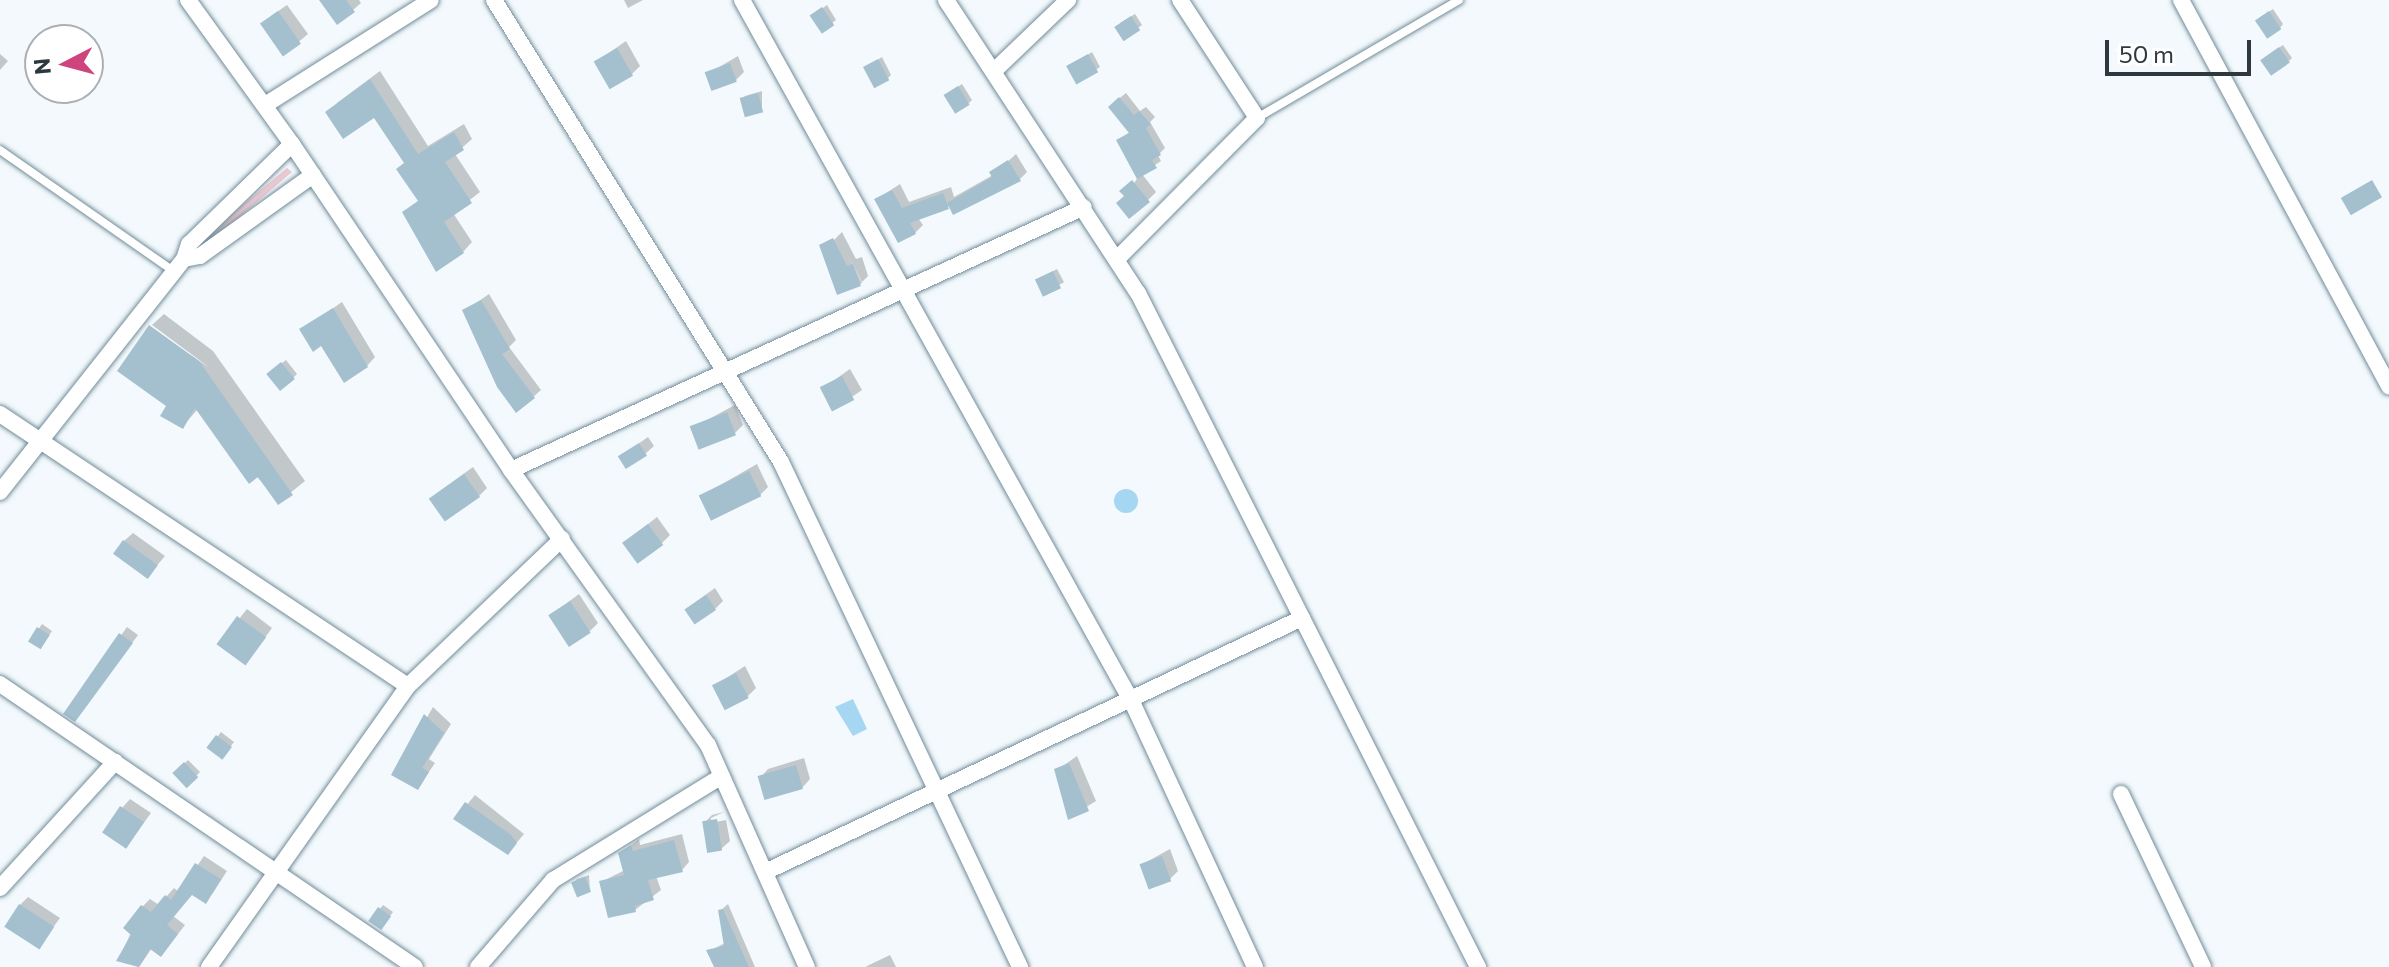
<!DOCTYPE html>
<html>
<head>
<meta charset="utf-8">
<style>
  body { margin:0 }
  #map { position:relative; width:2389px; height:967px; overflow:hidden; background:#f3f9fc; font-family:Commissioner,sans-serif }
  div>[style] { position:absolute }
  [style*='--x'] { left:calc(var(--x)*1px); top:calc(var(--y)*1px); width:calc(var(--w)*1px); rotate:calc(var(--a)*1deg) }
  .green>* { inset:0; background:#e9c8d2 }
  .water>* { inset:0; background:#a5d7f2 }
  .round { border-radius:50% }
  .shadow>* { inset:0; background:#0003; transform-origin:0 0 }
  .building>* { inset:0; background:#a4c0cf; transform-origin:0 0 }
  .roads { filter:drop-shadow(0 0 2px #718c9a) drop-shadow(0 0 2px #718c9a) }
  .lane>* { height:8px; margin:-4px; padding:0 4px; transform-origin:4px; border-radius:4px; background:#fff }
  .street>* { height:16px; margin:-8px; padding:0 8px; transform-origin:8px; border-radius:8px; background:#fff }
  span { translate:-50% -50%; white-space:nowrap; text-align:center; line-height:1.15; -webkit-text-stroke:6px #fff; paint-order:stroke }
  .north { position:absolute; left:24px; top:24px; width:80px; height:80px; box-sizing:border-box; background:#fff; border:2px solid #abb0b2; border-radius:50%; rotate:264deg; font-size:22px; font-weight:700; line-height:32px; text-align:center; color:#2e393f }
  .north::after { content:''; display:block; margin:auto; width:28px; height:36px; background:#ce447c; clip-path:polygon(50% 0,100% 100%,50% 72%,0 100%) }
  .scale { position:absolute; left:2105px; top:40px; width:146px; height:36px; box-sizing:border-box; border:4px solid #2e393f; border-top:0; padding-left:10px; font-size:24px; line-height:28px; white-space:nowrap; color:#2e393f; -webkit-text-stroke:6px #fff; paint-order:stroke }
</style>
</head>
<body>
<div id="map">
  <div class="green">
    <i style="clip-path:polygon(287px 168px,292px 172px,197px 253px,192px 247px)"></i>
  </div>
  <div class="water">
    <i class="round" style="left:1114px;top:489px;width:24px;height:24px"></i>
    <i style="clip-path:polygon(853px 699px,867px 729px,853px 736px,835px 707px)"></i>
  </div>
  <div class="shadow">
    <i style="clip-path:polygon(322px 0,359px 0,361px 3px,353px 10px)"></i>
    <i style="clip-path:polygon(624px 0,643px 0,628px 8px)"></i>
    <i style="clip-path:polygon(287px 5px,308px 34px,284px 54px,271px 16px)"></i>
    <i style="clip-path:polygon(827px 5px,836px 20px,823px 30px,816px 13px)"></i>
    <i style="clip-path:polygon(2273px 9px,2283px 24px,2280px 28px,2261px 17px)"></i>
    <i style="clip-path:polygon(1135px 14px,1142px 25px,1138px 28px,1120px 23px)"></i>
    <i style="clip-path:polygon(626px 41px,640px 66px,632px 74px,596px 62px)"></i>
    <i style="clip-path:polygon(2283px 45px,2292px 58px,2289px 61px,2266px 57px)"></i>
    <i style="clip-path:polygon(1092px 52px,1100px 67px,1078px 81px,1074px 64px)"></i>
    <i style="clip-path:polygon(0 54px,8px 61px,0 70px)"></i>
    <i style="clip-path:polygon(738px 56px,744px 72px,736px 80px,707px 74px)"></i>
    <i style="clip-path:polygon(882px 57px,891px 75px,888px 78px,865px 68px)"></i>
    <i style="clip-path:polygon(380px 71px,428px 146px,464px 124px,472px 139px,455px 154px,480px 192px,453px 213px,472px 242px,463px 252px,404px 213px,419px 200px,406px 162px,375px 116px,337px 103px)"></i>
    <i style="clip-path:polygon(962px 84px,972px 100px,969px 103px,950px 92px)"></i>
    <i style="clip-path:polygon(762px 91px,762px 110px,742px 99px,745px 96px)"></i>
    <i style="clip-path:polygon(1126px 93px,1140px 111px,1146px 107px,1155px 117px,1150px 122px,1165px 148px,1158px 155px,1161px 161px,1142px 174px,1156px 192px,1148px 200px,1126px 196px,1138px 177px,1118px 140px,1130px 132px,1116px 101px)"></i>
    <i style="clip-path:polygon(1016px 154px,1027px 172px,1020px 179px,918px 218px,923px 225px,915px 233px,877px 199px,900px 184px,909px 202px,951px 187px,954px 197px,993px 175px)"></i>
    <i style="clip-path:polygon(842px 232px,856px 259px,862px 257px,868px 276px,862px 282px,848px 255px,862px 283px,838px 293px,823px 251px)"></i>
    <i style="left:1057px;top:269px;width:15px;height:22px;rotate:62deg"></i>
    <i style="clip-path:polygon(489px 294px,516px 340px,509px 347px,541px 390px,533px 397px,465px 311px)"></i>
    <i style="clip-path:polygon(342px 302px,375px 357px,367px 366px,302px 330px)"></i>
    <i style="clip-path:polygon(164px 314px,213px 351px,305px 481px,279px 502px,198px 409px,183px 426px,168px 406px,150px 328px,210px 368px,152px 325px)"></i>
    <i style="clip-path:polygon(286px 360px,297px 374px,293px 378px,272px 371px)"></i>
    <i style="clip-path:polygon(850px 369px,862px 390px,834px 409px,823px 388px)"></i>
    <i style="clip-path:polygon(735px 405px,743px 425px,735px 433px,692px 428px)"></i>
    <i style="clip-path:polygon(648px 437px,654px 446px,645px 454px,621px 456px)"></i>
    <i style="clip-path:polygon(757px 464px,768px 487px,760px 495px,701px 496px)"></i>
    <i style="clip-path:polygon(473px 467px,487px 488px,479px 496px,430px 498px)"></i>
    <i style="clip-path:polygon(657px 517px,670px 535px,662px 543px,625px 542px)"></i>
    <i style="clip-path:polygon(133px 533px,165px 556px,148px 576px,124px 541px)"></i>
    <i style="clip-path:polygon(715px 588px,723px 601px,715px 609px,687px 608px)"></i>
    <i style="clip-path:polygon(579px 594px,598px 623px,590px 631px,551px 615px)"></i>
    <i style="clip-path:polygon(247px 609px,272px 628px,253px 654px,219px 644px)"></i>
    <i style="clip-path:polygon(42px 624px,52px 631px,44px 643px,31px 640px)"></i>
    <i style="clip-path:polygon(127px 627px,138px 635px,82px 712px,66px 713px)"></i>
    <i style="clip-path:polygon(745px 666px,756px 688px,748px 696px,714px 686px)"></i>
    <i style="clip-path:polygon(433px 707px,451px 724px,429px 759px,435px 763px,418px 788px,394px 774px)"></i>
    <i style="clip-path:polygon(221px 732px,234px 742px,225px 754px,209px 748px)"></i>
    <i style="clip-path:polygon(1077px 756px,1096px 801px,1070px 817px,1057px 770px)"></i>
    <i style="clip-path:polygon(804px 758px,810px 779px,802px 788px,760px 778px,768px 769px)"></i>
    <i style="left:188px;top:760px;width:17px;height:18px;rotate:45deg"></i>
    <i style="clip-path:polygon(475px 795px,524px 834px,508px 853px,456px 818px)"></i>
    <i style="clip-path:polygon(130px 799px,151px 813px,127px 846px,122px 808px)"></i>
    <i style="clip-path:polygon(724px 812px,711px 818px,711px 823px,726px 820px,730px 841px,721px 849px,704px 823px,712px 815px)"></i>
    <i style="clip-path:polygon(682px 834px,689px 862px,682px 870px,656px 876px,661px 890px,635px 910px,601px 882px,625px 870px,620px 854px,639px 839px,640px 845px)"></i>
    <i style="clip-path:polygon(1170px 849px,1178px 871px,1170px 879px,1141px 865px)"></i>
    <i style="clip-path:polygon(204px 856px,227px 871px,213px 893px,206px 901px,192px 893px,173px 916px,185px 925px,168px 947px,152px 948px,139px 967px,118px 961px,143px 906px,150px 899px,159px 905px,174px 888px,179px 892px)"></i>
    <i style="clip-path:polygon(589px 875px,590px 891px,573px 883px,577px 879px)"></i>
    <i style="clip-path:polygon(28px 897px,60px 918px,38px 948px,20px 905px)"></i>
    <i style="clip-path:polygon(728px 904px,755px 967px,716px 967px,709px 951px,725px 943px,720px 911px)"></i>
    <i style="clip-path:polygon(383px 905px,393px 912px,384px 924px,371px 920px)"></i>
    <i style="clip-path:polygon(890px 955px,896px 967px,866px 967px,867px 966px)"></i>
  </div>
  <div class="building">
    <i style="clip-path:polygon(319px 0,346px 0,355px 12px,337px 25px)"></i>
    <i style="left:822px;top:7px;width:22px;height:15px;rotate:56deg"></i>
    <i style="left:278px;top:11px;width:40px;height:22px;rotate:55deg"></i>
    <i style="left:2269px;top:11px;width:22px;height:17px;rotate:56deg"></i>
    <i style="left:1131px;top:16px;width:17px;height:20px;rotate:57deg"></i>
    <i style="left:2279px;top:47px;width:19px;height:23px;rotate:55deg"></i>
    <i style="left:617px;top:48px;width:32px;height:27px;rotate:60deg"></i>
    <i style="left:1088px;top:54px;width:21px;height:25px;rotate:61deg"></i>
    <i style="left:878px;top:59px;width:24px;height:17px;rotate:62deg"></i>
    <i style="left:730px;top:63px;width:20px;height:27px;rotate:70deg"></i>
    <i style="clip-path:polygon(370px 79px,418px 154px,454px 132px,464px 150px,445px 162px,472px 203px,444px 222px,464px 253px,436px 272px,402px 212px,418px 201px,396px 169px,404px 163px,374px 118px,343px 139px,325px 112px)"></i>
    <i style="left:958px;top:86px;width:22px;height:17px;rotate:58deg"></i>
    <i style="left:758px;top:93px;width:20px;height:19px;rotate:75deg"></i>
    <i style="clip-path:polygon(1119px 97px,1134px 115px,1139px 111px,1151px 124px,1146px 128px,1161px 155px,1152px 160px,1157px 168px,1137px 179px,1116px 140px,1129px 133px,1108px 107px)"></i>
    <i style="clip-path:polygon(1008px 160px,1021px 181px,953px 215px,947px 203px,992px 177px,989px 172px)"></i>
    <i style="clip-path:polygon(1132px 180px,1150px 202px,1129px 219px,1116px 203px,1124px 196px,1119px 191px)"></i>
    <i style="left:2372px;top:180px;width:20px;height:36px;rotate:60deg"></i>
    <i style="clip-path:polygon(892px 190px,902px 208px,943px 193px,949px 209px,910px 223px,916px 234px,898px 243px,874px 199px)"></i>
    <i style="clip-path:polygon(833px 238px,847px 266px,853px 264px,861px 286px,837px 295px,819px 245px)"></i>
    <i style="left:1053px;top:271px;width:19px;height:20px;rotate:65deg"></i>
    <i style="clip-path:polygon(481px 300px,510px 349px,502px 354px,535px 398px,516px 413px,497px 387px,462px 310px)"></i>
    <i style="clip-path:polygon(333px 308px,368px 367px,344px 383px,321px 346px,313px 352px,299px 329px)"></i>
    <i style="clip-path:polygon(149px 325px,199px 361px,293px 495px,278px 505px,258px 477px,249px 484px,195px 408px,183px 429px,160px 416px,166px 406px,117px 371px)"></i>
    <i style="left:281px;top:362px;width:22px;height:19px;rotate:51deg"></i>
    <i style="left:842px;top:376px;width:27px;height:25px;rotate:63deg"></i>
    <i style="left:727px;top:412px;width:25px;height:40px;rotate:69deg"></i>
    <i style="left:639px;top:443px;width:15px;height:25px;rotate:58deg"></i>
    <i style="left:749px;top:471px;width:28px;height:56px;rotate:64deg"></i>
    <i style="left:464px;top:474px;width:28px;height:43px;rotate:55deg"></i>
    <i style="left:648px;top:524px;width:26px;height:32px;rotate:54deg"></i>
    <i style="left:123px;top:540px;width:43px;height:17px;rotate:36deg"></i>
    <i style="left:706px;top:595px;width:18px;height:26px;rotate:56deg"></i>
    <i style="left:570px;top:601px;width:38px;height:26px;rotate:57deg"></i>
    <i style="left:237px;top:616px;width:36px;height:35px;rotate:36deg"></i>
    <i style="left:37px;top:627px;width:15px;height:17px;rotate:32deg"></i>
    <i style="clip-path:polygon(119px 633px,133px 643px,75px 722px,63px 714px)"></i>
    <i style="left:736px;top:673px;width:28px;height:27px;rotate:63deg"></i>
    <i style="clip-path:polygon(424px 714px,444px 733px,422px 768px,429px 772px,418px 790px,391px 775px)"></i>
    <i style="left:216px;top:735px;width:20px;height:16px;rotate:37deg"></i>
    <i style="left:184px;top:762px;width:21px;height:16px;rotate:47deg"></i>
    <i style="clip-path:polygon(1069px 763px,1089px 811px,1068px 820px,1054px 769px)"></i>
    <i style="left:796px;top:765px;width:25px;height:40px;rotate:74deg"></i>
    <i style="clip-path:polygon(465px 802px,511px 835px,517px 843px,508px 855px,453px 819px)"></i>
    <i style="left:120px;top:806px;width:29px;height:32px;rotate:34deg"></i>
    <i style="left:717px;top:819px;width:32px;height:15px;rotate:81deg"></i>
    <i style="clip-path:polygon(674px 840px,683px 872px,648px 880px,654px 900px,635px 906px,636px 912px,608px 918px,599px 881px,624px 875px,618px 853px,631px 845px,633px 851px)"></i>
    <i style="left:1162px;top:856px;width:27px;height:24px;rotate:70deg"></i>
    <i style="clip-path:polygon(195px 863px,221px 879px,206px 904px,192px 895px,167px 925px,178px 934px,161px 957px,150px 949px,139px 967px,116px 961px,131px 935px,123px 928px,141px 905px,151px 912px,165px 895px,171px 900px)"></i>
    <i style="left:585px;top:877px;width:16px;height:15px;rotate:68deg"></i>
    <i style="left:19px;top:904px;width:42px;height:27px;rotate:33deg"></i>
    <i style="left:378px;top:907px;width:16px;height:17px;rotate:35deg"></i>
    <i style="clip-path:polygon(723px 909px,749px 967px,714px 967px,706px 950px,724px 946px,718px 910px)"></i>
  </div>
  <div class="roads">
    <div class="lane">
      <i style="--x:1257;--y:118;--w:234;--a:-30.3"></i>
      <i style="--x:0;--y:150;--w:210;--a:34.9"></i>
    </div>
    <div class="street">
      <i style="--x:188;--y:0;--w:178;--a:54.2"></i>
      <i style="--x:292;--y:144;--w:393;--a:56.1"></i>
      <i style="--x:511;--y:470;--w:338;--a:54.4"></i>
      <i style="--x:708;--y:745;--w:243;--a:66"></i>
      <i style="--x:494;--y:0;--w:544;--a:58.15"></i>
      <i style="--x:781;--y:462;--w:559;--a:64.67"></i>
      <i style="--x:742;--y:0;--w:803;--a:60.95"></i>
      <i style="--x:1132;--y:702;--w:292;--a:65.1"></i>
      <i style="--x:946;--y:0;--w:350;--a:56.8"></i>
      <i style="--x:1138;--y:293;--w:755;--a:63.23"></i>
      <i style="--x:2181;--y:0;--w:439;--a:61.7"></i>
      <i style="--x:994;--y:71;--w:103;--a:-43.8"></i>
      <i style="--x:265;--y:105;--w:196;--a:-32.3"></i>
      <i style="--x:292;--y:144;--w:144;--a:135.8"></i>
      <i style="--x:189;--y:244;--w:16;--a:108"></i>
      <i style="--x:184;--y:259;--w:16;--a:-11"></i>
      <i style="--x:200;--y:256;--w:139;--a:-35.6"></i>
      <i style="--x:1118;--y:258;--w:197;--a:-45.2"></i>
      <i style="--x:1257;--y:118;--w:141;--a:-123.1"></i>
      <i style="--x:0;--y:414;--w:490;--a:33.7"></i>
      <i style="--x:511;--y:470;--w:630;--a:-24.65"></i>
      <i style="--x:0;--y:492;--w:297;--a:-51.7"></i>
      <i style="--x:0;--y:684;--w:502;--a:34.29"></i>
      <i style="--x:2121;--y:794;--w:191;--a:64.6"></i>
      <i style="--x:765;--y:872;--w:594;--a:-25.31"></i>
      <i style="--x:0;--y:888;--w:171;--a:-47.6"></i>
      <i style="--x:209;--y:967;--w:344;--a:-54.7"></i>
      <i style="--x:408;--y:686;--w:213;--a:-43.7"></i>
      <i style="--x:478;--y:967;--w:115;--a:-49.2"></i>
      <i style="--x:553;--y:880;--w:198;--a:-31.6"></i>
    </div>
  </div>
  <div class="north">N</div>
  <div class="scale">50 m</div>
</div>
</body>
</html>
